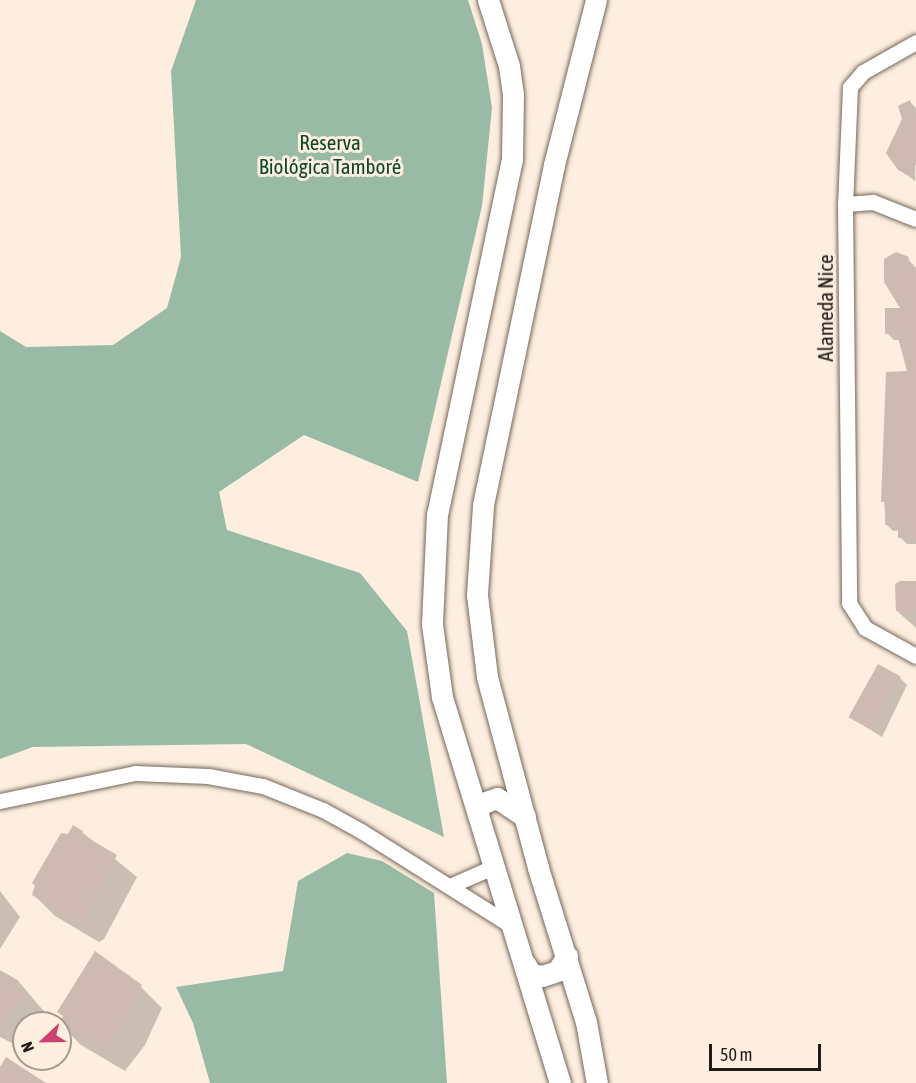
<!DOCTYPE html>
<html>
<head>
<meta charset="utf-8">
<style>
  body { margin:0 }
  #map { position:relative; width:916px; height:1083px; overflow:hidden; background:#fdeedf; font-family:"Asap Condensed",sans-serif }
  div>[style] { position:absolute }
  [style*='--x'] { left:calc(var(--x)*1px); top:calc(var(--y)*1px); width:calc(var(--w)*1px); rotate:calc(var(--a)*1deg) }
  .forest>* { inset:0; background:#99bba5 }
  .shadow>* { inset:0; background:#0003 }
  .building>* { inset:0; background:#cebab1; transform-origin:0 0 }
  .roads { filter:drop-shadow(0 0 2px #74675a) drop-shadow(0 0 2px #74675a) }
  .minor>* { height:15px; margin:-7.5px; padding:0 7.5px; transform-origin:7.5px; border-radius:7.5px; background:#fff }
  .secondary>* { height:21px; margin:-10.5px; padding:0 10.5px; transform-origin:10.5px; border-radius:10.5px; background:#fff }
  span { translate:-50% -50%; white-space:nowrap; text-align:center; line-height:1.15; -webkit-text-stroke:6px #fdeedf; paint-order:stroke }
  .park-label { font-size:21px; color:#094729 }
  .street-label { font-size:21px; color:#201b16 }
  .north { position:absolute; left:12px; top:1011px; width:60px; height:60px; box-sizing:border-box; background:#fdeedf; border:2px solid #a59a8f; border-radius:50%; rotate:248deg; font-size:16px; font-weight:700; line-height:24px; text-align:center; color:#201b16 }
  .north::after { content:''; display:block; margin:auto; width:21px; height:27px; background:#cd406f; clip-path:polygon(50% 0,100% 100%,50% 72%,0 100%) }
  .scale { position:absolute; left:709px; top:1044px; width:112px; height:27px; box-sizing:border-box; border:3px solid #201b16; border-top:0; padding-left:8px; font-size:18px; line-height:21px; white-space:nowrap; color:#201b16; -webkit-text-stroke:4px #fdeedf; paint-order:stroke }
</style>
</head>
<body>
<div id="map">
  <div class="forest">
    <i style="clip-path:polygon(196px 0,468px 0,482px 44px,492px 108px,482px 206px,418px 482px,304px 435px,219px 492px,227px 530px,360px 573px,407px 631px,444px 837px,246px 744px,33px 747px,0 759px,0 331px,26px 347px,113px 345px,167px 308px,181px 257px,171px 71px)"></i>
    <i style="clip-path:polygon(347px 853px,382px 861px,434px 893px,447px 1083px,210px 1083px,193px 1023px,176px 987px,283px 971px,298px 881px)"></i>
  </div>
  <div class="shadow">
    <i style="clip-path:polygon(910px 102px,916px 108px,915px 181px,899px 169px)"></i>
    <i style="clip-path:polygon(908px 259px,916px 268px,916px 544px,907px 544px,900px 537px,900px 530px,893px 531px,886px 524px,882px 478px,909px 372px,901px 340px,894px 340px,887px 333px,903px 310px,886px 282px)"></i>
    <i style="clip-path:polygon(916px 584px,916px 628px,897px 611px)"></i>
    <i style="clip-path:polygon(900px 678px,907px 685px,882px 737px,853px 719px)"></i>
    <i style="clip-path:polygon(82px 832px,137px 877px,104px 939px,99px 942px,55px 916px,34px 895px,69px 835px)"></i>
    <i style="clip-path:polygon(0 891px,20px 917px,0 949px)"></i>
    <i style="clip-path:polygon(95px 953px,141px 987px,162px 1008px,145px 1045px,125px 1071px,81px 1045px,60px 1024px)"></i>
    <i style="clip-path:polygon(0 971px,19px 982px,48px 1016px,44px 1023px,24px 1023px,24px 1049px,0 1037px)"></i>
  </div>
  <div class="building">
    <i style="clip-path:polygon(910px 100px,916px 117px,916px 164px,907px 175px,898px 170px,886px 153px,902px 119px,898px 106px)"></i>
    <i style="clip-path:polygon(896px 252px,909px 257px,907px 267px,916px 267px,916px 538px,898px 538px,898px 523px,885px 525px,886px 502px,881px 502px,886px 372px,907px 371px,897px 334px,885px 334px,885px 308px,900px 308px,884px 282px,884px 259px)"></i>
    <i style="clip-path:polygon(900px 581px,916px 581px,916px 612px,896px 611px,895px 584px)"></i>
    <i style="left:878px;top:664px;width:26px;height:61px;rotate:29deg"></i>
    <i style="clip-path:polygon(73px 825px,83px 831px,81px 834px,117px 855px,83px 919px,77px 922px,32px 895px,35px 885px,32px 883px,61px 833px,68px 834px)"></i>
    <i style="clip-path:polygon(95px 951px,142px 985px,124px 1024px,104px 1051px,60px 1026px,63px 1016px,57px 1012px)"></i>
    <i style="clip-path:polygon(0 970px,19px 981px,15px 987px,28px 994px,0 1027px)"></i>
    <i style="clip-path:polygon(6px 1057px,46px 1083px,0 1083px,0 1067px)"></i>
  </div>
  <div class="roads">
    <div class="minor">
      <i style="--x:916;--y:42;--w:61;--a:150.5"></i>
      <i style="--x:863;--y:72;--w:20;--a:131"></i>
      <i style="--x:850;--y:87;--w:117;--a:92.4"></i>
      <i style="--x:845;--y:204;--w:399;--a:89.4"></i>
      <i style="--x:849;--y:603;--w:30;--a:57"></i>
      <i style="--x:865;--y:628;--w:58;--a:28.8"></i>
      <i style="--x:845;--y:204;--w:28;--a:-4"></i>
      <i style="--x:873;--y:202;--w:46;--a:21.6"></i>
      <i style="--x:0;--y:801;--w:138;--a:-11.7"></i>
      <i style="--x:135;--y:773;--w:73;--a:2.4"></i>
      <i style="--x:208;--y:776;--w:56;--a:10.3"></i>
      <i style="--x:263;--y:786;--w:65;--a:21.8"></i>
      <i style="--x:323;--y:810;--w:43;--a:28.9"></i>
      <i style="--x:361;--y:831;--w:178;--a:32.2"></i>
      <i style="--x:452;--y:885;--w:45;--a:-23.7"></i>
    </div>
    <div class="secondary">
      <i style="--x:488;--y:0;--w:69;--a:72.3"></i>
      <i style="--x:509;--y:66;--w:29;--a:82"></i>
      <i style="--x:513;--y:95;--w:64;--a:90.9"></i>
      <i style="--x:512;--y:159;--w:363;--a:101.9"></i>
      <i style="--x:437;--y:514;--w:110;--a:92.6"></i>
      <i style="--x:432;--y:624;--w:74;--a:82.2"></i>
      <i style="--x:442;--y:697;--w:404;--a:73"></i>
      <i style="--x:596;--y:0;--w:170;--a:104.3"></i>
      <i style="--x:554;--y:165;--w:348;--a:101.8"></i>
      <i style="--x:483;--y:506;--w:89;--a:93.9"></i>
      <i style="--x:477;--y:595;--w:83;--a:83"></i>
      <i style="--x:487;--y:677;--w:198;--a:75"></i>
      <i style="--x:538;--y:868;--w:161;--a:72.7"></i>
      <i style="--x:586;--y:1022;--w:62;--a:79.8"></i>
      <i style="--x:478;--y:815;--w:11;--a:-80"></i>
      <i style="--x:480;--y:804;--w:18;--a:-19"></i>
      <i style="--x:497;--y:798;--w:34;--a:34"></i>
      <i style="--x:526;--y:965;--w:10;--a:61"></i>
      <i style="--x:531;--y:974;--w:11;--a:10"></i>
      <i style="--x:542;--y:976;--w:16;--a:-18"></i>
      <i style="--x:557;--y:971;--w:18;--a:-56"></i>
    </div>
  </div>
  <div class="park-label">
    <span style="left:330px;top:154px">Reserva<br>Biológica Tamboré</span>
  </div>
  <div class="street-label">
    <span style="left:825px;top:308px;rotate:-90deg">Alameda Nice</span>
  </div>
  <div class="north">N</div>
  <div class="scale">50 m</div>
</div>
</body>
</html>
